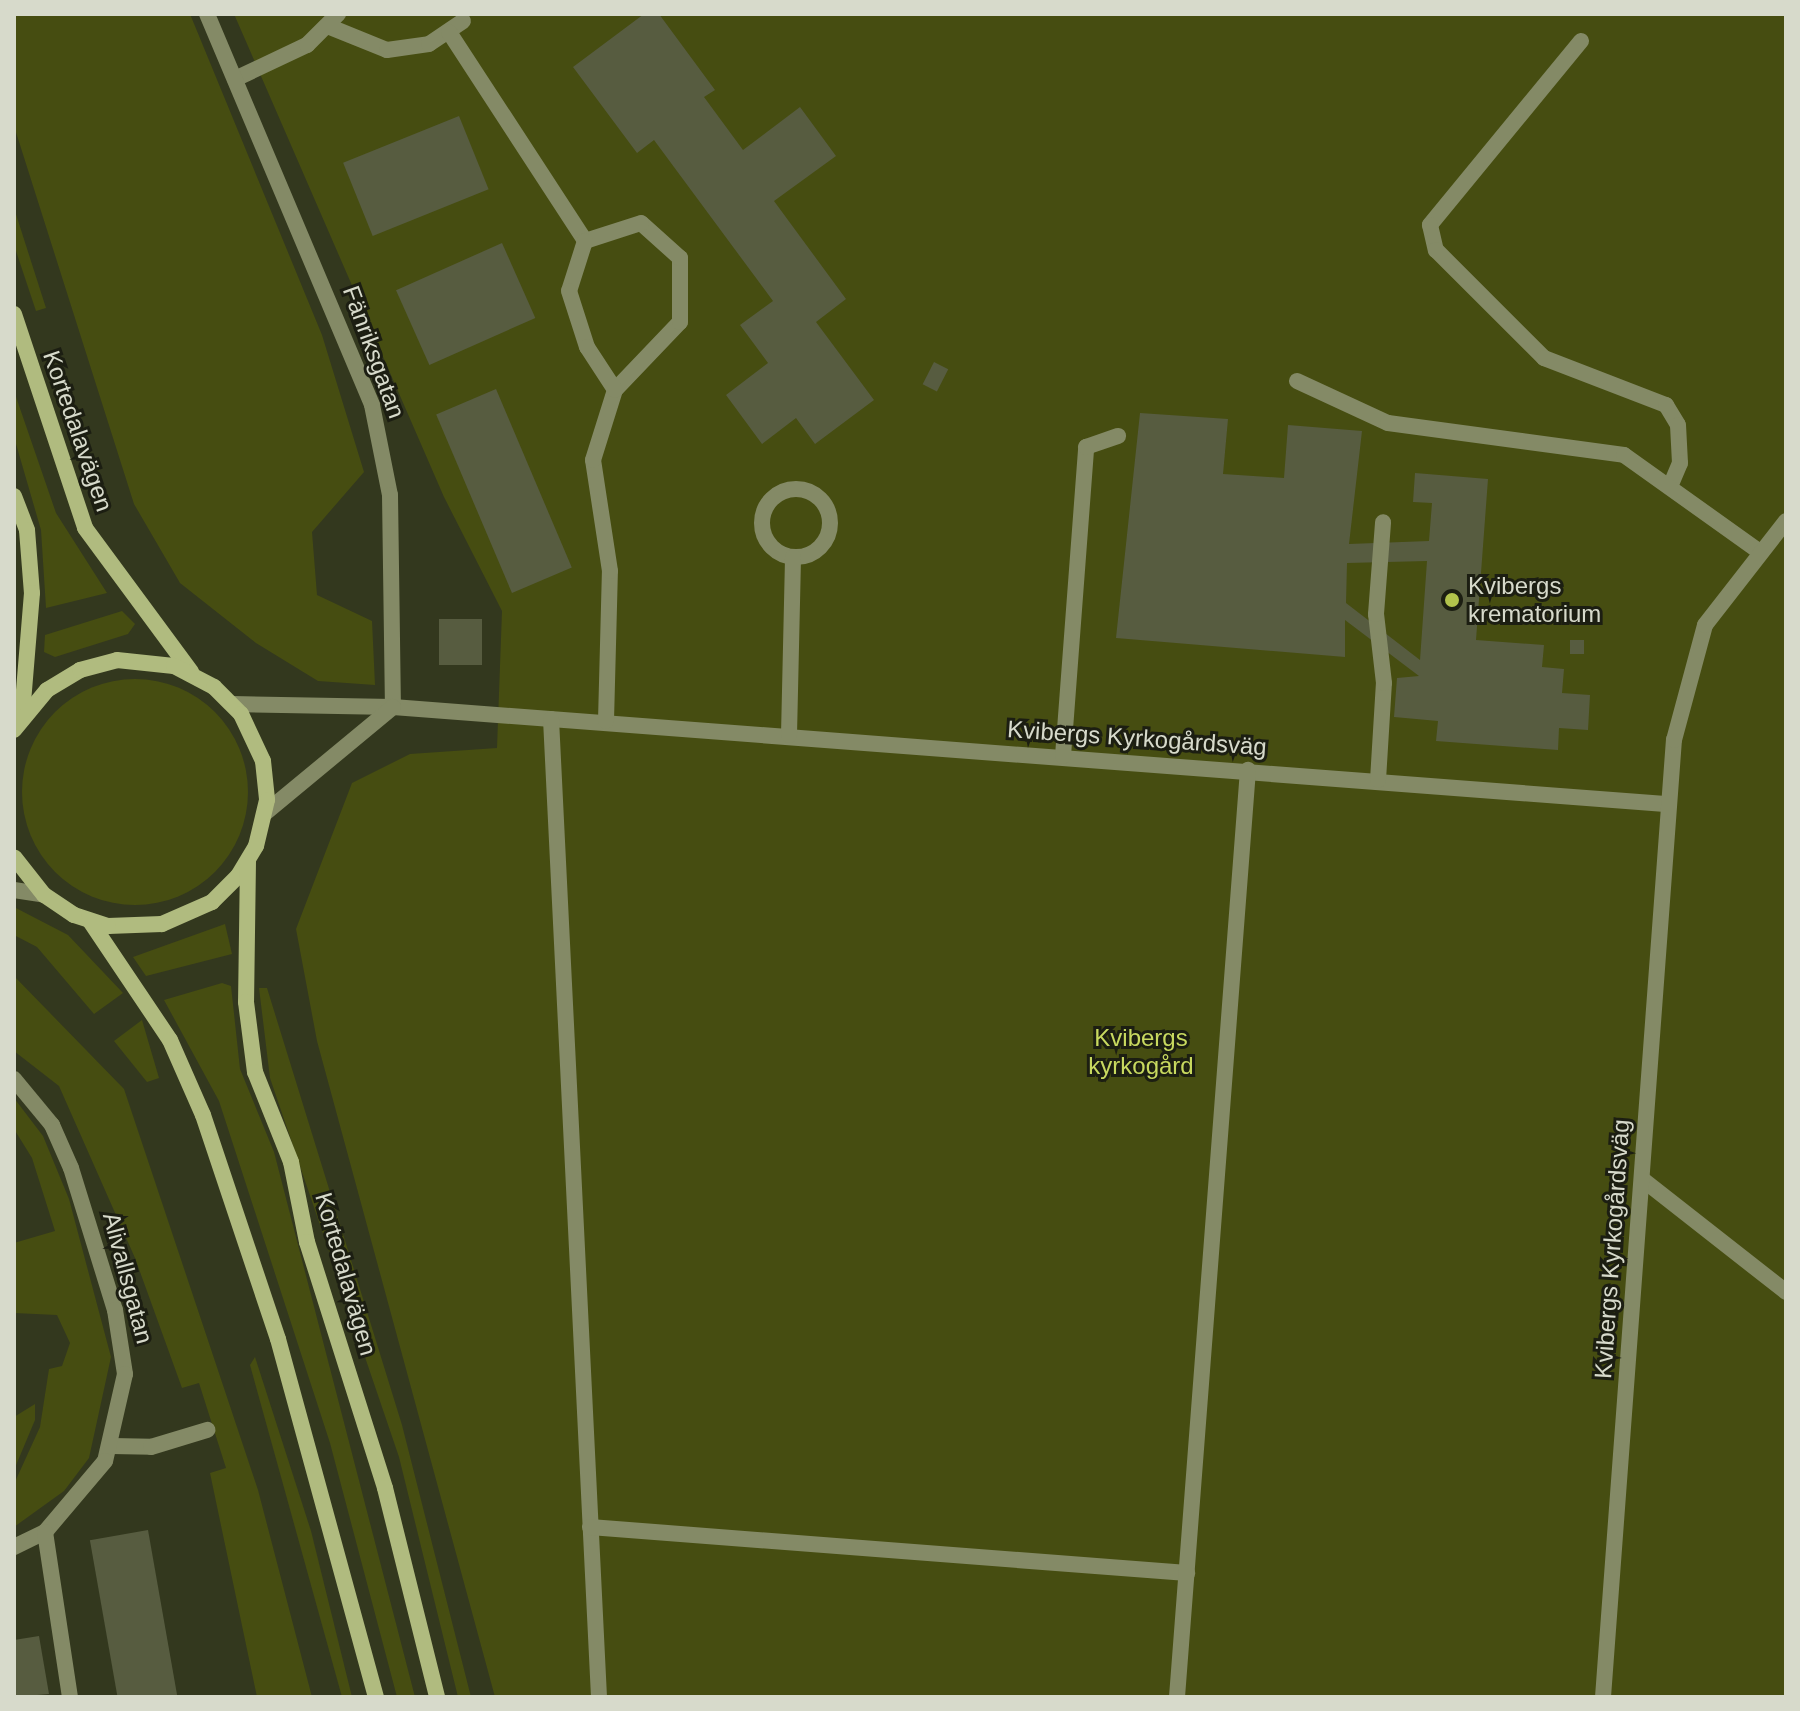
<!DOCTYPE html>
<html>
<head>
<meta charset="utf-8">
<style>
  body { margin:0 }
  #map { position:relative; width:1800px; height:1711px; overflow:hidden; background:#33381e; font-family:Helvetica,sans-serif }
  div>[style] { position:absolute }
  [style*='--x'] { left:calc(var(--x)*1px); top:calc(var(--y)*1px); width:calc(var(--w)*1px); rotate:calc(var(--a)*1deg) }
  .green>* { inset:0; background:#464d11 }
  .round { border-radius:50% }
  .building>* { inset:0; background:#575c40; transform-origin:0 0 }
  .service>* { height:16px; margin:-8px; padding:0 8px; transform-origin:8px; border-radius:8px; background:#848a66 }
  .service>.ring { margin:-8px; padding:0; box-sizing:content-box; background:none; border:16px solid #848a66; border-radius:50% }
  .minor>* { height:16px; margin:-8px; padding:0 8px; transform-origin:8px; border-radius:8px; background:#848a66 }
  .secondary>* { height:16px; margin:-8px; padding:0 8px; transform-origin:8px; border-radius:8px; background:#b0bb7f }
  .dots>* { width:22px; height:22px; translate:-50% -50%; box-sizing:border-box; border:4px solid #1c1e12; border-radius:50% }
  span { translate:-50% -50%; white-space:nowrap; text-align:center; line-height:1.15; -webkit-text-stroke:6px #1c1e12; paint-order:stroke }
  .street-label { font-size:24px; color:#d7dacb }
  .poi-label { font-size:24px; color:#d7dacb }
  .left { translate:0 -50%; text-align:left }
  .park-label { font-size:24px; color:#c8d95f }
  .frame { position:absolute; inset:0; border:16px solid #d7dacb; pointer-events:none }
</style>
</head>
<body>
<div id="map">
  <div class="green">
    <i style="clip-path:polygon(14px 14px,190px 14px,322px 335px,364px 472px,312px 532px,317px 595px,372px 621px,375px 685px,318px 681px,256px 643px,180px 583px,134px 504px,14px 126px)"></i>
    <i style="clip-path:polygon(234px 14px,1786px 14px,1786px 1697px,495px 1697px,317px 1041px,296px 929px,352px 783px,410px 754px,497px 748px,502px 611px,444px 497px)"></i>
    <i style="clip-path:polygon(14px 208px,46px 308px,36px 311px,14px 245px)"></i>
    <i style="clip-path:polygon(14px 391px,56px 513px,107px 593px,46px 608px,41px 530px,14px 437px)"></i>
    <i style="clip-path:polygon(122px 611px,135px 624px,128px 634px,55px 657px,44px 652px,45px 635px)"></i>
    <i class="round" style="left:22px;top:679px;width:226px;height:226px"></i>
    <i style="clip-path:polygon(14px 907px,68px 935px,123px 993px,94px 1014px,37px 947px,14px 935px)"></i>
    <i style="clip-path:polygon(225px 924px,232px 954px,146px 976px,133px 957px)"></i>
    <i style="clip-path:polygon(14px 976px,124px 1089px,258px 1490px,312px 1697px,257px 1697px,210px 1473px,226px 1468px,199px 1383px,182px 1388px,135px 1258px,59px 1086px,14px 1051px)"></i>
    <i style="clip-path:polygon(222px 983px,231px 986px,240px 1069px,274px 1152px,415px 1697px,397px 1697px,330px 1443px,219px 1101px,164px 1000px)"></i>
    <i style="clip-path:polygon(259px 988px,267px 988px,402px 1425px,471px 1697px,458px 1697px,399px 1457px,270px 1078px)"></i>
    <i style="clip-path:polygon(142px 1020px,159px 1078px,147px 1082px,114px 1041px)"></i>
    <i style="clip-path:polygon(14px 1098px,43px 1136px,69px 1199px,111px 1357px,89px 1458px,64px 1491px,14px 1527px,14px 1484px,40px 1427px,49px 1369px,62px 1366px,70px 1343px,57px 1315px,14px 1313px,14px 1243px,55px 1231px,32px 1158px,14px 1129px)"></i>
    <i style="clip-path:polygon(255px 1357px,311px 1531px,352px 1697px,342px 1697px,250px 1365px)"></i>
    <i style="clip-path:polygon(35px 1404px,35px 1420px,14px 1470px,14px 1417px)"></i>
  </div>
  <div class="building">
    <i style="clip-path:polygon(644px 14px,659px 14px,715px 90px,704px 97px,743px 150px,800px 107px,836px 156px,774px 201px,846px 299px,816px 322px,874px 400px,815px 444px,796px 418px,762px 444px,726px 395px,768px 363px,740px 325px,773px 301px,654px 140px,637px 153px,573px 67px)"></i>
    <i style="left:459px;top:116px;width:79px;height:125px;rotate:68deg"></i>
    <i style="left:502px;top:243px;width:82px;height:116px;rotate:66deg"></i>
    <i style="left:934px;top:362px;width:16px;height:25px;rotate:27deg"></i>
    <i style="left:496px;top:389px;width:194px;height:65px;rotate:67deg"></i>
    <i style="clip-path:polygon(evenodd,1140px 413px,1228px 419px,1223px 474px,1284px 478px,1288px 425px,1362px 431px,1349px 544px,1429px 541px,1432px 503px,1413px 502px,1415px 473px,1488px 479px,1476px 640px,1544px 645px,1542px 667px,1564px 669px,1562px 693px,1590px 695px,1588px 730px,1559px 728px,1558px 750px,1436px 741px,1438px 721px,1394px 717px,1397px 678px,1419px 676px,1345px 620px,1345px 657px,1116px 638px,1140px 413px,1427px 561px,1420px 660px,1346px 603px,1347px 563px,1427px 561px)"></i>
    <i style="left:439px;top:619px;width:43px;height:46px"></i>
    <i style="left:1570px;top:640px;width:14px;height:14px"></i>
    <i style="left:148px;top:1530px;width:170px;height:59px;rotate:80deg"></i>
    <i style="clip-path:polygon(39px 1636px,49px 1694px,14px 1697px,14px 1640px)"></i>
  </div>
  <div class="service">
    <i style="--x:330;--y:27;--w:61;--a:22"></i>
    <i style="--x:387;--y:50;--w:42;--a:-8.1"></i>
    <i style="--x:429;--y:44;--w:41;--a:-34.1"></i>
    <i style="--x:449;--y:32;--w:249;--a:56.9"></i>
    <i style="--x:1581;--y:41;--w:238;--a:129.4"></i>
    <i style="--x:1430;--y:225;--w:26;--a:77"></i>
    <i style="--x:1436;--y:250;--w:153;--a:45"></i>
    <i style="--x:1544;--y:358;--w:131;--a:21.1"></i>
    <i style="--x:1666;--y:405;--w:23;--a:59"></i>
    <i style="--x:1678;--y:425;--w:38;--a:87"></i>
    <i style="--x:1680;--y:463;--w:25;--a:113"></i>
    <i style="--x:235;--y:79;--w:80;--a:-25.3"></i>
    <i style="--x:307;--y:45;--w:44;--a:-45"></i>
    <i style="--x:1297;--y:381;--w:100;--a:24.8"></i>
    <i style="--x:1388;--y:423;--w:238;--a:7.7"></i>
    <i style="--x:1624;--y:455;--w:167;--a:35.5"></i>
    <i class="ring" style="left:762px;top:489px;width:52px;height:52px"></i>
    <i style="--x:393;--y:707;--w:1276;--a:4.36"></i>
    <i style="--x:551;--y:719;--w:979;--a:87.19"></i>
    <i style="--x:606;--y:721;--w:150;--a:-88.5"></i>
    <i style="--x:610;--y:571;--w:112;--a:-98.7"></i>
    <i style="--x:593;--y:460;--w:73;--a:-72.6"></i>
    <i style="--x:615;--y:390;--w:94;--a:-46.3"></i>
    <i style="--x:680;--y:322;--w:64;--a:-90"></i>
    <i style="--x:680;--y:258;--w:52;--a:-138.1"></i>
    <i style="--x:641;--y:223;--w:59;--a:162.2"></i>
    <i style="--x:585;--y:241;--w:52;--a:107.7"></i>
    <i style="--x:569;--y:291;--w:59;--a:72.2"></i>
    <i style="--x:587;--y:347;--w:51;--a:56.9"></i>
    <i style="--x:789;--y:735;--w:178;--a:-88.7"></i>
    <i style="--x:1063;--y:756;--w:310;--a:-85.7"></i>
    <i style="--x:1086;--y:447;--w:34;--a:-19"></i>
    <i style="--x:1378;--y:780;--w:97;--a:-86.5"></i>
    <i style="--x:1384;--y:683;--w:69;--a:-96.6"></i>
    <i style="--x:1376;--y:614;--w:92;--a:-85.6"></i>
    <i style="--x:1642;--y:1179;--w:183;--a:38.1"></i>
    <i style="--x:112;--y:1446;--w:39;--a:1"></i>
    <i style="--x:151;--y:1447;--w:59;--a:-16.9"></i>
    <i style="--x:590;--y:1527;--w:599;--a:4.41"></i>
    <i style="--x:1177;--y:1697;--w:930;--a:-85.62"></i>
    <i style="--x:1603;--y:1697;--w:960;--a:-85.76"></i>
    <i style="--x:1674;--y:740;--w:119;--a:-74.9"></i>
    <i style="--x:1705;--y:625;--w:132;--a:-52.1"></i>
  </div>
  <div class="minor">
    <i style="--x:207;--y:14;--w:424;--a:67.1"></i>
    <i style="--x:372;--y:405;--w:92;--a:78.7"></i>
    <i style="--x:390;--y:495;--w:212;--a:89.2"></i>
    <i style="--x:232;--y:704;--w:161;--a:1.1"></i>
    <i style="--x:265;--y:813;--w:166;--a:-39.6"></i>
    <i style="--x:14;--y:890;--w:30;--a:9"></i>
    <i style="--x:14;--y:1079;--w:60;--a:50.4"></i>
    <i style="--x:52;--y:1125;--w:47;--a:66.2"></i>
    <i style="--x:71;--y:1168;--w:149;--a:72.8"></i>
    <i style="--x:115;--y:1310;--w:65;--a:81.1"></i>
    <i style="--x:125;--y:1374;--w:89;--a:102.9"></i>
    <i style="--x:105;--y:1461;--w:93;--a:130.2"></i>
    <i style="--x:14;--y:1547;--w:34;--a:-26"></i>
    <i style="--x:45;--y:1532;--w:167;--a:81.4"></i>
  </div>
  <div class="secondary">
    <i style="--x:14;--y:314;--w:225;--a:71.6"></i>
    <i style="--x:85;--y:528;--w:179;--a:53.6"></i>
    <i style="--x:14;--y:496;--w:36;--a:69"></i>
    <i style="--x:27;--y:530;--w:63;--a:85.5"></i>
    <i style="--x:32;--y:593;--w:122;--a:94.7"></i>
    <i style="--x:14;--y:730;--w:52;--a:-50.5"></i>
    <i style="--x:47;--y:690;--w:39;--a:-31"></i>
    <i style="--x:80;--y:670;--w:38;--a:-15"></i>
    <i style="--x:117;--y:660;--w:57;--a:6"></i>
    <i style="--x:174;--y:666;--w:45;--a:27.7"></i>
    <i style="--x:214;--y:687;--w:38;--a:45"></i>
    <i style="--x:241;--y:714;--w:52;--a:64.9"></i>
    <i style="--x:263;--y:761;--w:39;--a:84"></i>
    <i style="--x:267;--y:800;--w:47;--a:103.4"></i>
    <i style="--x:256;--y:846;--w:35;--a:121"></i>
    <i style="--x:238;--y:876;--w:37;--a:135"></i>
    <i style="--x:212;--y:902;--w:55;--a:156.3"></i>
    <i style="--x:162;--y:924;--w:54;--a:177.9"></i>
    <i style="--x:108;--y:926;--w:36;--a:-162"></i>
    <i style="--x:74;--y:915;--w:36;--a:-146"></i>
    <i style="--x:44;--y:895;--w:48;--a:-128.3"></i>
    <i style="--x:248;--y:861;--w:141;--a:90.8"></i>
    <i style="--x:246;--y:1002;--w:71;--a:82.7"></i>
    <i style="--x:255;--y:1072;--w:97;--a:68.2"></i>
    <i style="--x:291;--y:1162;--w:82;--a:78.7"></i>
    <i style="--x:307;--y:1242;--w:258;--a:72.4"></i>
    <i style="--x:385;--y:1488;--w:215;--a:76"></i>
    <i style="--x:90;--y:921;--w:143;--a:56.1"></i>
    <i style="--x:170;--y:1040;--w:82;--a:66.3"></i>
    <i style="--x:203;--y:1115;--w:236;--a:71.5"></i>
    <i style="--x:278;--y:1339;--w:371;--a:74.7"></i>
  </div>
  <div class="dots">
    <i style="left:1452px;top:600px;background:#b2c34c"></i>
  </div>
  <div class="street-label">
    <span style="left:374px;top:352px;rotate:70deg">Fänriksgatan</span>
    <span style="left:78px;top:431px;rotate:71deg">Kortedalavägen</span>
    <span style="left:1137px;top:738px;rotate:4deg">Kvibergs Kyrkogårdsväg</span>
    <span style="left:1612px;top:1249px;rotate:-86deg">Kvibergs Kyrkogårdsväg</span>
    <span style="left:346px;top:1274px;rotate:74deg">Kortedalavägen</span>
    <span style="left:128px;top:1278px;rotate:75deg">Alivallsgatan</span>
  </div>
  <div class="poi-label">
    <span class="left" style="left:1468px;top:600px">Kvibergs<br>krematorium</span>
  </div>
  <div class="park-label">
    <span style="left:1141px;top:1052px">Kvibergs<br>kyrkogård</span>
  </div>
  <div class="frame"></div>
</div>
</body>
</html>
